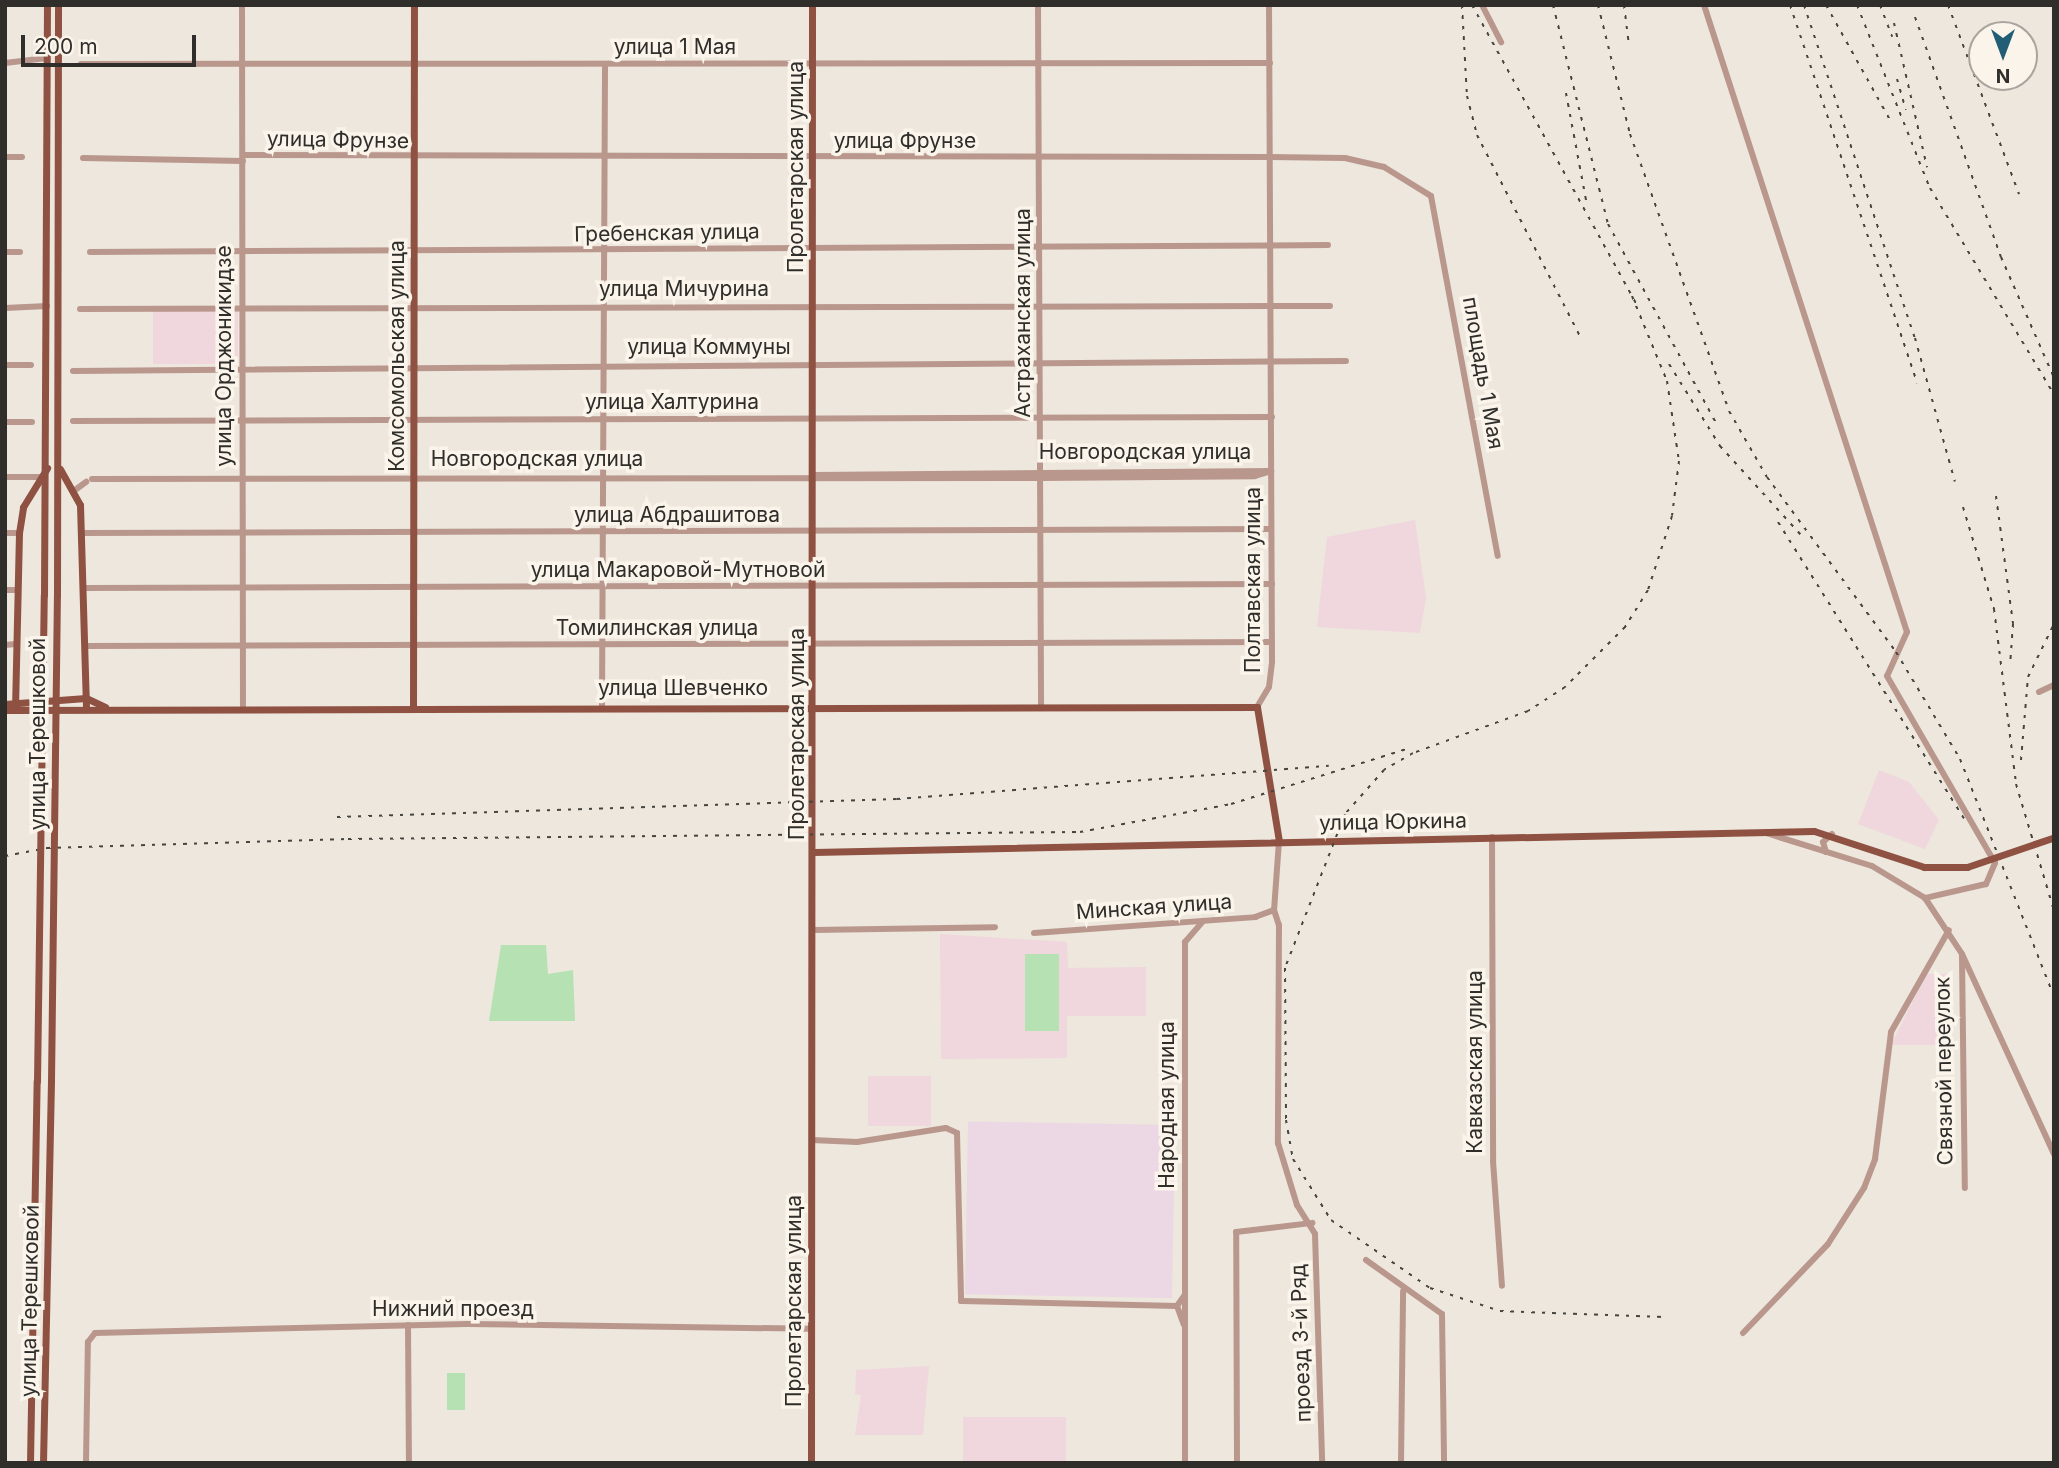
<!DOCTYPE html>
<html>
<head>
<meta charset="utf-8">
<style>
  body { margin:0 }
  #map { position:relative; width:2059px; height:1468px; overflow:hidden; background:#ede7dd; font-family:Inter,sans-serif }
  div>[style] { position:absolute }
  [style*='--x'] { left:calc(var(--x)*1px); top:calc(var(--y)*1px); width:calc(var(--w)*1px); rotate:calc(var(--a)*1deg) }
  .education>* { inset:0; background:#f0d6dd; transform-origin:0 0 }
  .medical>* { inset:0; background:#ecd7e5; transform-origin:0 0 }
  .green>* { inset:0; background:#b6e1b2; transform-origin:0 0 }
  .minor>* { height:6px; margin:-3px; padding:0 3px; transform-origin:3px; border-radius:3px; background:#ba978d }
  .major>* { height:7px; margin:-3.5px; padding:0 3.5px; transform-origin:3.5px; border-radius:3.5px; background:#8f5242 }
  .rail>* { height:2px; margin-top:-1px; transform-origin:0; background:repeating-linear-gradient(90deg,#46443f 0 3.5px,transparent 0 10.5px) }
  .major-bridge>* { height:7px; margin:-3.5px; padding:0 3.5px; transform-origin:3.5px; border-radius:3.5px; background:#8f5242 }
  span { translate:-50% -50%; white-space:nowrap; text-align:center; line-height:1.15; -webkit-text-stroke:7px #faf4eb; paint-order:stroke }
  .street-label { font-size:21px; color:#302e2a }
  .frame { position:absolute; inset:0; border:7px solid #302e2a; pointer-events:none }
  .north { position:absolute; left:1968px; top:21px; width:70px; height:70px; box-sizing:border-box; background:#faf4eb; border:2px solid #a9a59e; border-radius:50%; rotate:180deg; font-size:19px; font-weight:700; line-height:28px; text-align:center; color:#302e2a }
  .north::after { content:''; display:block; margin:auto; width:24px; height:32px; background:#215d75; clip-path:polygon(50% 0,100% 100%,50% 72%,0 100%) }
  .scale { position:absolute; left:21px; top:35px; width:175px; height:32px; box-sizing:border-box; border:4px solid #302e2a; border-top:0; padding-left:9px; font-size:21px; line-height:24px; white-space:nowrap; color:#302e2a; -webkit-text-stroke:5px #faf4eb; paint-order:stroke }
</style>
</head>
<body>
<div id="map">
  <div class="education">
    <i style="left:238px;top:310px;width:54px;height:85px;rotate:90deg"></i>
    <i style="clip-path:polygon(1415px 520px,1426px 598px,1420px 633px,1317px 627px,1327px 537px)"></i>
    <i style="clip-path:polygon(1879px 770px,1909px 782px,1939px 820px,1925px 849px,1858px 824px)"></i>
    <i style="clip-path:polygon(940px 934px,1067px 942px,1068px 968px,1146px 967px,1146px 1016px,1067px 1016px,1067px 1058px,941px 1059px)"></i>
    <i style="clip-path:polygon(1926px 974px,1948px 974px,1948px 1045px,1891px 1045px)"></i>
    <i style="left:931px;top:1076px;width:50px;height:63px;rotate:90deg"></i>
    <i style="clip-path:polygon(929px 1366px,923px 1435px,855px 1435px,861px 1395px,855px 1394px,856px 1370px)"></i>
    <i style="left:963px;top:1417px;width:103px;height:46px"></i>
  </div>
  <div class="medical">
    <i style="left:1175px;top:1125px;width:173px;height:207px;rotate:91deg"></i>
  </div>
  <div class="green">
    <i style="clip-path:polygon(501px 945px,546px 945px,548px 974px,573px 970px,575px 1021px,489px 1021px)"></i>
    <i style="left:1025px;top:954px;width:34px;height:77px"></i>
    <i style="left:447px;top:1373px;width:18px;height:37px"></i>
  </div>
  <div class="minor">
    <i style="--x:242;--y:5;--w:703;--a:89.92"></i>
    <i style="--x:1038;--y:5;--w:700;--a:89.75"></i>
    <i style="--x:1482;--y:5;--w:42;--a:62.8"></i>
    <i style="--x:1704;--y:5;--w:659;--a:72.06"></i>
    <i style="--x:1907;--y:632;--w:48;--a:114.4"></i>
    <i style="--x:1887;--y:676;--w:216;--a:60"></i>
    <i style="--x:1995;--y:863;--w:23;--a:113"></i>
    <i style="--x:1986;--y:884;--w:63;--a:167.1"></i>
    <i style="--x:5;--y:63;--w:42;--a:-6.8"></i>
    <i style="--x:81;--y:64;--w:1189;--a:-0.05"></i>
    <i style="--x:243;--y:155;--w:1026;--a:0.11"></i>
    <i style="--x:1269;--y:157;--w:76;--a:0.8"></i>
    <i style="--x:1345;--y:158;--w:40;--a:13"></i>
    <i style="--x:1384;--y:167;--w:55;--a:31.7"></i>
    <i style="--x:1431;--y:196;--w:366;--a:79.5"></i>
    <i style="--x:5;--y:157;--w:17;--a:0"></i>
    <i style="--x:83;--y:158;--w:160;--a:1.1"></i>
    <i style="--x:5;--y:252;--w:15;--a:0"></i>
    <i style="--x:90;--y:252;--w:1238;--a:-0.32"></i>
    <i style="--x:5;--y:308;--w:42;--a:-2.7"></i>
    <i style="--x:80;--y:309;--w:1250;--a:-0.14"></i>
    <i style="--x:5;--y:365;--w:26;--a:0"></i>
    <i style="--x:73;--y:371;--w:1273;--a:-0.45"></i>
    <i style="--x:73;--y:421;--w:1199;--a:-0.19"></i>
    <i style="--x:5;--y:422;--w:27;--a:0"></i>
    <i style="--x:814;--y:475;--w:455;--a:-0.5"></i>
    <i style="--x:5;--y:477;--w:40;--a:0"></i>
    <i style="--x:92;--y:479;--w:950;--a:-0.06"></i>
    <i style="--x:1042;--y:478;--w:213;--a:-0.5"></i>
    <i style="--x:1255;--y:476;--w:17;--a:-17"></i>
    <i style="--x:75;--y:490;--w:14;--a:-36"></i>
    <i style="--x:5;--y:533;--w:14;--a:0"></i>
    <i style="--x:83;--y:533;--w:1188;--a:-0.19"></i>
    <i style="--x:84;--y:588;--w:1188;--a:-0.19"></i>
    <i style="--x:5;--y:590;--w:12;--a:0"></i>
    <i style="--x:5;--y:645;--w:11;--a:-5"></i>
    <i style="--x:85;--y:646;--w:1187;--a:-0.19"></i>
    <i style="--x:2039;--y:692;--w:17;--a:-25"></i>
    <i style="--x:602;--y:706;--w:641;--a:-89.73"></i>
    <i style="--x:1257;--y:707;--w:23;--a:-59"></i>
    <i style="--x:1269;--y:687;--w:26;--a:-83"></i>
    <i style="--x:1272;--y:661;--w:656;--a:-90.26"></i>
    <i style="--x:1766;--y:833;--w:111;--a:17.3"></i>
    <i style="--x:1872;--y:866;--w:62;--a:31.1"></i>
    <i style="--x:1925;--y:898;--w:67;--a:56.5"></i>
    <i style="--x:1962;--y:954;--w:220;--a:65.3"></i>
    <i style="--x:1492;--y:837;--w:324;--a:89.8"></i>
    <i style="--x:1493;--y:1161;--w:125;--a:85.9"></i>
    <i style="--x:1279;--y:841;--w:69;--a:94.1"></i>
    <i style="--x:1274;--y:910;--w:16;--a:72"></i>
    <i style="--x:1279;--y:925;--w:218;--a:90.3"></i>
    <i style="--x:1278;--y:1143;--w:65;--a:73"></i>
    <i style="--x:1297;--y:1205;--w:34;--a:58"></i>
    <i style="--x:1315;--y:1234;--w:229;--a:88.2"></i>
    <i style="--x:1826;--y:852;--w:10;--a:-107"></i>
    <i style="--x:1823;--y:842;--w:12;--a:-42"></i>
    <i style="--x:813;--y:930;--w:182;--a:-0.9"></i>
    <i style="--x:1034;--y:933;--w:222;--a:-4.1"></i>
    <i style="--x:1255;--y:917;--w:20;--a:-20"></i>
    <i style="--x:1962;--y:956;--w:232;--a:89.3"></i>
    <i style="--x:812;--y:1140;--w:45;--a:2.5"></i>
    <i style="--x:857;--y:1142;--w:90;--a:-8.9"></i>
    <i style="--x:946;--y:1128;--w:12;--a:24"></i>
    <i style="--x:957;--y:1133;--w:168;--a:88.6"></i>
    <i style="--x:961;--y:1301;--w:216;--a:1.3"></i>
    <i style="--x:1366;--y:1260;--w:93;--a:35.4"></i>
    <i style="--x:1442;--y:1314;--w:149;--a:89.2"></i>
    <i style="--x:1184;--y:1296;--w:12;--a:125"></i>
    <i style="--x:1177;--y:1306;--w:20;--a:70"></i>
    <i style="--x:408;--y:1325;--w:138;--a:89.6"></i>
    <i style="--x:1743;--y:1333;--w:123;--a:-46.3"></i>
    <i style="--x:1828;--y:1244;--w:67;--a:-57.3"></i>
    <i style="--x:1864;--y:1188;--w:31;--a:-69"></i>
    <i style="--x:1875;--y:1159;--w:128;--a:-82.8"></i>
    <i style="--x:1891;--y:1032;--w:117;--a:-60.4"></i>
    <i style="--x:86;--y:1463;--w:121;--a:-89.1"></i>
    <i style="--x:88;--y:1342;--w:11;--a:-52"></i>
    <i style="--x:95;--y:1333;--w:372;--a:-1.4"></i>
    <i style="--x:467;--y:1324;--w:345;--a:0.8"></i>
    <i style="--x:1185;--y:1463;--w:521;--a:-90"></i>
    <i style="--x:1185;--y:942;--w:28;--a:-49"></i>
    <i style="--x:1237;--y:1463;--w:231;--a:-90.2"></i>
    <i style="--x:1236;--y:1232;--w:77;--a:-6.8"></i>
    <i style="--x:1401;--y:1463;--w:172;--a:-89.3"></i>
  </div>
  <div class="major">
    <i style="--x:60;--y:469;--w:41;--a:60.9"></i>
    <i style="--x:80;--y:505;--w:203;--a:88.3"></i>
    <i style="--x:44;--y:595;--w:590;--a:-89.71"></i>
    <i style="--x:57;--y:595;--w:590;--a:-89.9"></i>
    <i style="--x:5;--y:704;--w:81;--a:-4.2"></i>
    <i style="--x:86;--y:698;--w:21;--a:25"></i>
    <i style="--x:413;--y:708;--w:703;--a:-89.92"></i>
    <i style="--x:15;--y:709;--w:176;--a:-88.7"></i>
    <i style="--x:19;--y:533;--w:26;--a:-81"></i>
    <i style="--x:23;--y:507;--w:46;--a:-58.4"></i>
    <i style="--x:5;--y:710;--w:1252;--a:-0.14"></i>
    <i style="--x:1257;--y:707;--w:136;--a:80.7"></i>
    <i style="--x:814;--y:852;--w:1000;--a:-1.2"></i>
    <i style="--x:1814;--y:831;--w:116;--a:18.1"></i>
    <i style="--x:1924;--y:867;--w:43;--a:0"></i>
    <i style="--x:30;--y:1463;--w:382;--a:-89"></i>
    <i style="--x:43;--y:1463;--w:382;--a:-88.8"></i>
    <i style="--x:811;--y:1463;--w:1458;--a:-89.96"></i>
  </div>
  <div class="rail">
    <i style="--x:1462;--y:5;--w:91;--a:86.9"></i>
    <i style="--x:1467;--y:96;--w:40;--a:75.6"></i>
    <i style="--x:1477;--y:135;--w:228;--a:62.9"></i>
    <i style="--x:1472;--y:5;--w:340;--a:61.2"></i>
    <i style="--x:1553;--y:5;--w:226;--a:75.9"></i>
    <i style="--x:1608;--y:224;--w:229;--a:61.5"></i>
    <i style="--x:1598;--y:5;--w:133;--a:76.1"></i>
    <i style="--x:1630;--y:134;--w:294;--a:70.3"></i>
    <i style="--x:1729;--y:411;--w:76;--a:60.1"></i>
    <i style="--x:1767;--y:477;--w:217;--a:53.6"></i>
    <i style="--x:1896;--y:652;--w:125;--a:59.1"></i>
    <i style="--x:1960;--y:759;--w:256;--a:68.4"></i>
    <i style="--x:1624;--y:5;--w:38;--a:83"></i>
    <i style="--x:1790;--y:5;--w:399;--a:71.4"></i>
    <i style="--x:1804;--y:5;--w:351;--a:71.6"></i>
    <i style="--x:1915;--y:338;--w:149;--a:74.5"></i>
    <i style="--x:1826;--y:5;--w:134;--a:60.9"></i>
    <i style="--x:1857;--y:5;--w:197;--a:68.3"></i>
    <i style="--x:1930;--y:188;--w:240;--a:59"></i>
    <i style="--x:1880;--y:5;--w:34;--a:69"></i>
    <i style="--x:1948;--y:5;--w:202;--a:69.4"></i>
    <i style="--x:1915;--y:17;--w:255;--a:70.3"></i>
    <i style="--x:2001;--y:257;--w:132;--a:66.3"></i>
    <i style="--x:1894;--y:23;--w:148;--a:77.1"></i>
    <i style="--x:1897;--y:79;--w:32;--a:74"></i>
    <i style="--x:1566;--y:93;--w:109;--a:79.4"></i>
    <i style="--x:1632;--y:296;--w:92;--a:67.6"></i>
    <i style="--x:1667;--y:381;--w:81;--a:81.5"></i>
    <i style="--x:1679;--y:461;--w:55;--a:97.3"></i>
    <i style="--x:1672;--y:516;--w:78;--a:108"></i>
    <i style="--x:1648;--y:590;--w:44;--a:121.9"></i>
    <i style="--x:1625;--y:627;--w:85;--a:135"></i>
    <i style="--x:1565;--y:687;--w:44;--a:147"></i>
    <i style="--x:1528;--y:711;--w:122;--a:159.9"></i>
    <i style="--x:1413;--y:753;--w:34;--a:150"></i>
    <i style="--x:1384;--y:770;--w:59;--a:131.6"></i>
    <i style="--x:1345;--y:814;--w:165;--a:111.3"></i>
    <i style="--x:1285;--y:968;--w:152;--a:89.6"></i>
    <i style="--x:1286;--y:1120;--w:40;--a:80"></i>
    <i style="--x:1293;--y:1159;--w:72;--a:58.1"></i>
    <i style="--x:1331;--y:1220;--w:120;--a:34.5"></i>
    <i style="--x:1430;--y:1288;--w:74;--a:18.2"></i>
    <i style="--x:1500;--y:1311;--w:164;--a:2.1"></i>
    <i style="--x:1669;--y:364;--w:97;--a:58.1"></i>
    <i style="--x:1720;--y:446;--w:120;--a:47.7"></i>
    <i style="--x:1996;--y:496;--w:129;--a:82.4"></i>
    <i style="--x:2013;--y:624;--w:42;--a:94.1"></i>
    <i style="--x:1963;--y:507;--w:107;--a:73.1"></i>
    <i style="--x:1994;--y:609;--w:176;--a:82.8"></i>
    <i style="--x:2016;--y:784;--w:133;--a:73.3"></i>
    <i style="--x:1778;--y:522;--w:350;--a:57.9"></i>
    <i style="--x:2021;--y:760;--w:83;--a:-85.2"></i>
    <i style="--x:2028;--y:677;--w:59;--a:-63.9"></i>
    <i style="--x:337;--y:817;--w:560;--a:-1.84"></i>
    <i style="--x:897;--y:799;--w:433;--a:-4.4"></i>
    <i style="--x:5;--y:856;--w:43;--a:-10.8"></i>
    <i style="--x:47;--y:848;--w:301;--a:-1.7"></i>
    <i style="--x:348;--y:839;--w:732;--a:-0.55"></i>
    <i style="--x:1080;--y:832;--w:154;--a:-10.5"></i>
    <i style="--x:1231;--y:804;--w:184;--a:-17.4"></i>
  </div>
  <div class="major-bridge">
    <i style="--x:1967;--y:867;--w:90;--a:-18.8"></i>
    <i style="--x:37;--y:1081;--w:486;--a:-89.2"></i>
    <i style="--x:51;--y:1081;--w:486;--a:-89.3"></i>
  </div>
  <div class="street-label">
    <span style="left:675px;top:47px">улица 1 Мая</span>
    <span style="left:338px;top:140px;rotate:1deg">улица Фрунзе</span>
    <span style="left:905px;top:141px">улица Фрунзе</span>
    <span style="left:796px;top:167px;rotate:-90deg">Пролетарская улица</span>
    <span style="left:667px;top:233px;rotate:-1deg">Гребенская улица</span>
    <span style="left:684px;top:289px">улица Мичурина</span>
    <span style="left:1023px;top:313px;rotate:-90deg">Астраханская улица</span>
    <span style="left:709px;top:347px">улица Коммуны</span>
    <span style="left:224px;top:356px;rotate:-90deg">улица Орджоникидзе</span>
    <span style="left:397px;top:356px;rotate:-90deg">Комсомольская улица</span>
    <span style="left:1483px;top:373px;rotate:80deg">площадь 1 Мая</span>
    <span style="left:672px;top:402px">улица Халтурина</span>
    <span style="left:1145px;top:452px">Новгородская улица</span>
    <span style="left:537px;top:459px">Новгородская улица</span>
    <span style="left:677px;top:515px">улица Абдрашитова</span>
    <span style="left:678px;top:570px">улица Макаровой-Мутновой</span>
    <span style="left:1253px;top:580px;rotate:-90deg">Полтавская улица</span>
    <span style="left:657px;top:628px">Томилинская улица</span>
    <span style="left:683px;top:688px">улица Шевченко</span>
    <span style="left:38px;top:734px;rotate:-90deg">улица Терешковой</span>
    <span style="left:797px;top:734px;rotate:-90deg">Пролетарская улица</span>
    <span style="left:1393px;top:822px;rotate:-1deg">улица Юркина</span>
    <span style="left:1154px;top:907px;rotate:-4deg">Минская улица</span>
    <span style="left:1475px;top:1062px;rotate:-90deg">Кавказская улица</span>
    <span style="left:1944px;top:1071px;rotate:-91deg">Связной переулок</span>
    <span style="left:1167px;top:1105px;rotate:-90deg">Народная улица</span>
    <span style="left:30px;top:1301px;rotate:-89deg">улица Терешковой</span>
    <span style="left:794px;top:1301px;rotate:-90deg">Пролетарская улица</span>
    <span style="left:453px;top:1309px">Нижний проезд</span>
    <span style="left:1301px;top:1343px;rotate:-92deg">проезд 3-й Ряд</span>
  </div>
  <div class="frame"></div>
  <div class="north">N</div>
  <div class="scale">200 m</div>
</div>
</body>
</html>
